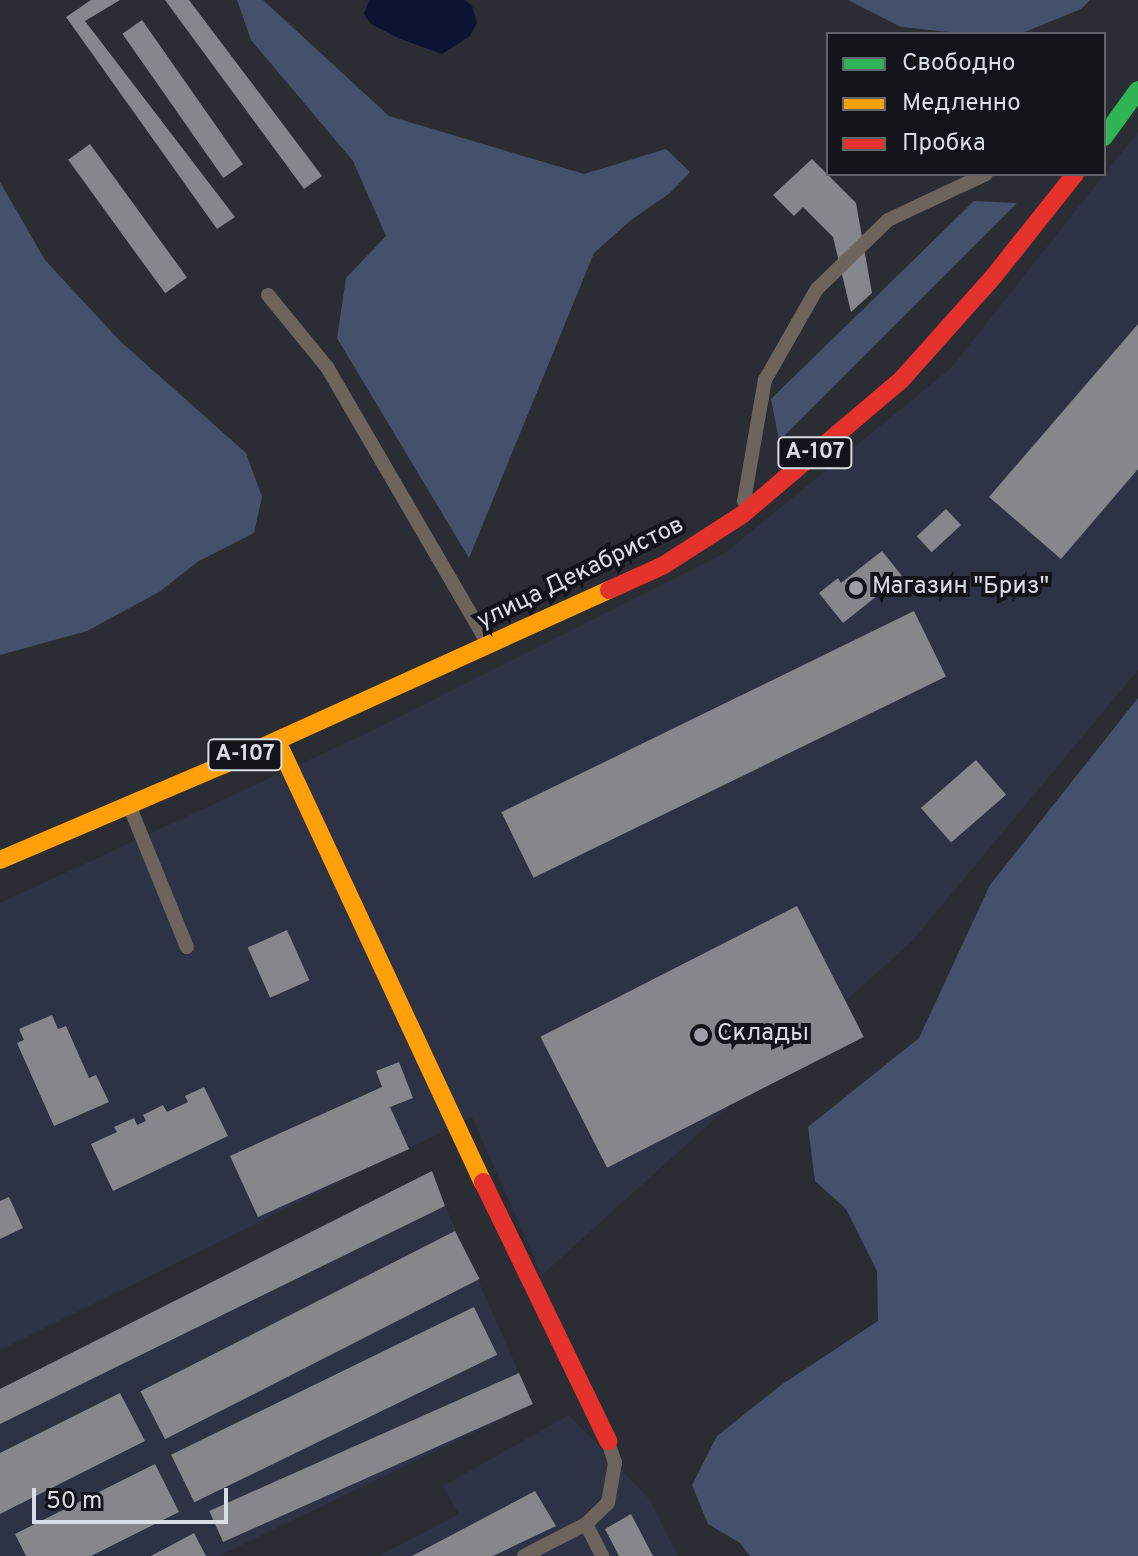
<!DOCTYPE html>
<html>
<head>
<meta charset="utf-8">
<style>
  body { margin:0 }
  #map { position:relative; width:1138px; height:1556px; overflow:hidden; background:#2b2d34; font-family:Overpass,sans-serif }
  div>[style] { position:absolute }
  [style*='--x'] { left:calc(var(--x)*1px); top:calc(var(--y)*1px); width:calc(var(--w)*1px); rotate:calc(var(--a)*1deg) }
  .built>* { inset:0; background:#2d3344 }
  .green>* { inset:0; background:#45506a }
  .water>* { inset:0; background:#0c1432 }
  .building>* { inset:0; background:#85878d; transform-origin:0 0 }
  .lane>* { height:14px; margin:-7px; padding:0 7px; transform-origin:7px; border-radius:7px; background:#6e645e }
  .fast>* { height:18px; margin:-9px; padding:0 9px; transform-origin:9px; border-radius:9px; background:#30b455 }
  .slow>* { height:18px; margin:-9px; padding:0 9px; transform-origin:9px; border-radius:9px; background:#ff9f0a }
  .jam>* { height:18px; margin:-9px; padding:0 9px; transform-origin:9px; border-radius:9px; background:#e5322d }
  .dots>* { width:22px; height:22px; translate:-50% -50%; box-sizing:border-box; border:4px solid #12141a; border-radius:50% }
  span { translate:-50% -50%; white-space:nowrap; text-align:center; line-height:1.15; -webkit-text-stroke:8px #12141a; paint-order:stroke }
  .shield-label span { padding:2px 6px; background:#12141a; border:2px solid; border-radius:6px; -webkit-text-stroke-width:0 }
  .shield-label { font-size:22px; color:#d9dde5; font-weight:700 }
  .street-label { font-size:24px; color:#d9dde5 }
  .poi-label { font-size:24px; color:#d9dde5 }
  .left { translate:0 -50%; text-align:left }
  .legend { position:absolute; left:826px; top:32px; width:280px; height:144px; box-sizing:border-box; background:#12141a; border:2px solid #62646b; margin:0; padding:10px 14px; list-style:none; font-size:24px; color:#d9dde5 }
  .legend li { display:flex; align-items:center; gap:16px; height:40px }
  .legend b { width:40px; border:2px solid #62646b }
  .scale { position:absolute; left:32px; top:1488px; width:196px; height:36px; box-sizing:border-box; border:4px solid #d9dde5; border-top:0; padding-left:10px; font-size:24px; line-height:28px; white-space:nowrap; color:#d9dde5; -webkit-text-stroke:6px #12141a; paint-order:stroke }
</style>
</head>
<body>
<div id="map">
  <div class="built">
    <i style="clip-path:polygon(1138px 132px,1138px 670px,912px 941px,542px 1275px,472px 1117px,0 1350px,0 903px,367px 733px,725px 553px,951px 368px)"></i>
    <i style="clip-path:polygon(445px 1206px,533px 1404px,219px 1556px,0 1556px,0 1389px)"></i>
    <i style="clip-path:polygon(569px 1415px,650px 1500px,678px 1556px,379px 1556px,459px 1514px,443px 1486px)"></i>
  </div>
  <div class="green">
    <i style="clip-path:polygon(237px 0,263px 0,389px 116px,584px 174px,666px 149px,690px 172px,670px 193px,631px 220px,594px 253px,469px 558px,337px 338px,346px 278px,386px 236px,353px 161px,251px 40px)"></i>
    <i style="clip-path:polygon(848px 0,1090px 0,1081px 9px,1020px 34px,968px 34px,901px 27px)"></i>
    <i style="clip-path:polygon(0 182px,45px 260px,120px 341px,246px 453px,262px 497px,254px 533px,199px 561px,159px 592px,87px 631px,0 655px)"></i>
    <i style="clip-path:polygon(974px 201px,1017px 203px,779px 441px,771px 399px)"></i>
    <i style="clip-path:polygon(1138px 698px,1138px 1556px,750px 1556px,740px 1543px,708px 1524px,692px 1485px,717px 1436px,781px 1385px,878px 1321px,877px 1271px,846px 1209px,815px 1181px,808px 1127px,919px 1038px,990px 885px)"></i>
  </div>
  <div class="water">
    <i style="clip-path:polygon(369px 0,465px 0,472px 6px,477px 23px,470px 36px,442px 54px,398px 38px,371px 24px,364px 14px)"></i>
  </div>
  <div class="building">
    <i style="clip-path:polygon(91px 0,120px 0,85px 21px,235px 217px,217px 229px,66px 17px)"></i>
    <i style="clip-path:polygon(165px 0,189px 0,322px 176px,304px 189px)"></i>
    <i style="left:142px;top:20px;width:176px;height:24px;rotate:55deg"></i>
    <i style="left:90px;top:144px;width:165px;height:27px;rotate:54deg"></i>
    <i style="clip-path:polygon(812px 159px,856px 203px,872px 293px,851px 312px,833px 237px,803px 207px,794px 216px,773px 195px)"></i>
    <i style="clip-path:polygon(1138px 324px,1138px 469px,1061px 559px,989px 497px)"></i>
    <i style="left:946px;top:509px;width:22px;height:40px;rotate:47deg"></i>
    <i style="clip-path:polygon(882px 551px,902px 576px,843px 623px,819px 593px,838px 578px,841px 583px)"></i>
    <i style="left:914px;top:611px;width:73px;height:459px;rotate:64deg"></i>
    <i style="left:976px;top:760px;width:46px;height:73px;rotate:49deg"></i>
    <i style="left:797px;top:906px;width:147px;height:288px;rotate:63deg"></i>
    <i style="left:287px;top:930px;width:55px;height:43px;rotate:66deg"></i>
    <i style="clip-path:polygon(52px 1015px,58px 1029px,66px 1026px,89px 1078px,96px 1075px,109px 1102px,54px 1126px,17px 1043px,24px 1040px,19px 1029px)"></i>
    <i style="clip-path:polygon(399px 1062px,413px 1098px,390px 1107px,409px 1149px,258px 1217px,230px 1156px,382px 1087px,376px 1071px)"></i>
    <i style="clip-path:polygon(204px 1087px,228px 1136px,113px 1191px,91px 1144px,117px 1132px,114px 1127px,134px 1118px,137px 1125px,146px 1121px,143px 1115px,163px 1105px,167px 1112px,188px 1102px,185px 1096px)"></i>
    <i style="clip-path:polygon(432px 1171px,445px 1206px,0 1424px,0 1389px)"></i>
    <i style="clip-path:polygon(9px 1197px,23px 1228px,0 1239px,0 1201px)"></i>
    <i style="left:455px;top:1231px;width:54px;height:353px;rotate:63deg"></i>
    <i style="left:474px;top:1307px;width:53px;height:337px;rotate:64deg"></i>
    <i style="left:519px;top:1373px;width:34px;height:339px;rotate:66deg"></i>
    <i style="clip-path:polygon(120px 1393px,145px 1441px,0 1514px,0 1453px)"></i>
    <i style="clip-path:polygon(155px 1464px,179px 1512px,91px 1556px,26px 1556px,15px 1534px)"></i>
    <i style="clip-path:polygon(535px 1491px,556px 1526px,493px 1556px,412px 1556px)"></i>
    <i style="clip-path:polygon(631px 1514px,653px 1556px,619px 1556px,605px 1529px)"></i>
    <i style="clip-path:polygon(194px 1533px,206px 1556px,151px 1556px)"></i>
  </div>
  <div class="lane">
    <i style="--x:268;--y:295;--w:93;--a:50.7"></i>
    <i style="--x:327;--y:367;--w:315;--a:59.8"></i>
    <i style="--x:744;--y:501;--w:123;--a:-80.2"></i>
    <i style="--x:765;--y:380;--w:105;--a:-60.3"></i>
    <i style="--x:817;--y:289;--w:99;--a:-44.2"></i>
    <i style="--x:888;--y:220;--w:108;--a:-25.1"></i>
    <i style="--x:131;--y:810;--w:148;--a:67.8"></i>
    <i style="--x:586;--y:1524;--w:36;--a:63"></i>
    <i style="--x:524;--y:1556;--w:70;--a:-27.3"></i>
    <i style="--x:586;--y:1524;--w:30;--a:-44"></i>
    <i style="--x:608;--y:1503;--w:41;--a:-80.1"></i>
    <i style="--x:615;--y:1463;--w:23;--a:-108"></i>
  </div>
  <div class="fast">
    <i style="--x:1104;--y:137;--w:58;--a:-54.1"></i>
  </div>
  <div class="slow">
    <i style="--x:277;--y:741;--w:487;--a:65"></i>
    <i style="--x:0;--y:860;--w:242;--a:-23.1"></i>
    <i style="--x:223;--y:765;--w:424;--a:-24.4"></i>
  </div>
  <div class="jam">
    <i style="--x:609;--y:590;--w:60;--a:-24.4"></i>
    <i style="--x:664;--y:565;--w:94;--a:-32.8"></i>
    <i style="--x:743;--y:514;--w:209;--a:-40.3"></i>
    <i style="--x:902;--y:379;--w:138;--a:-48.2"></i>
    <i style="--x:994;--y:276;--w:130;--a:-51.5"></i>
    <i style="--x:483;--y:1182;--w:288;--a:64.2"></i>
  </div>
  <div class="dots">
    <i style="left:856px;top:588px;background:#9c9fa7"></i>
    <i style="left:701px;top:1035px;background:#9c9fa7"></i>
  </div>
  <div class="shield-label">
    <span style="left:815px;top:453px">А-107</span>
    <span style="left:245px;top:755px">А-107</span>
  </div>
  <div class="street-label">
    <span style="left:581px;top:574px;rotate:-26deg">улица Декабристов</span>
  </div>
  <div class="poi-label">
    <span class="left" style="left:872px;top:588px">Магазин "Бриз"</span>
    <span class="left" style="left:717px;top:1035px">Склады</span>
  </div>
  <ul class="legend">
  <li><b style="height:10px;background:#30b455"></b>Свободно</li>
  <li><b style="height:10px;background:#ff9f0a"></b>Медленно</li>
  <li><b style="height:10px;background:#e5322d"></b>Пробка</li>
  </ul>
  <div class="scale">50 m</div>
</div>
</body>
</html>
